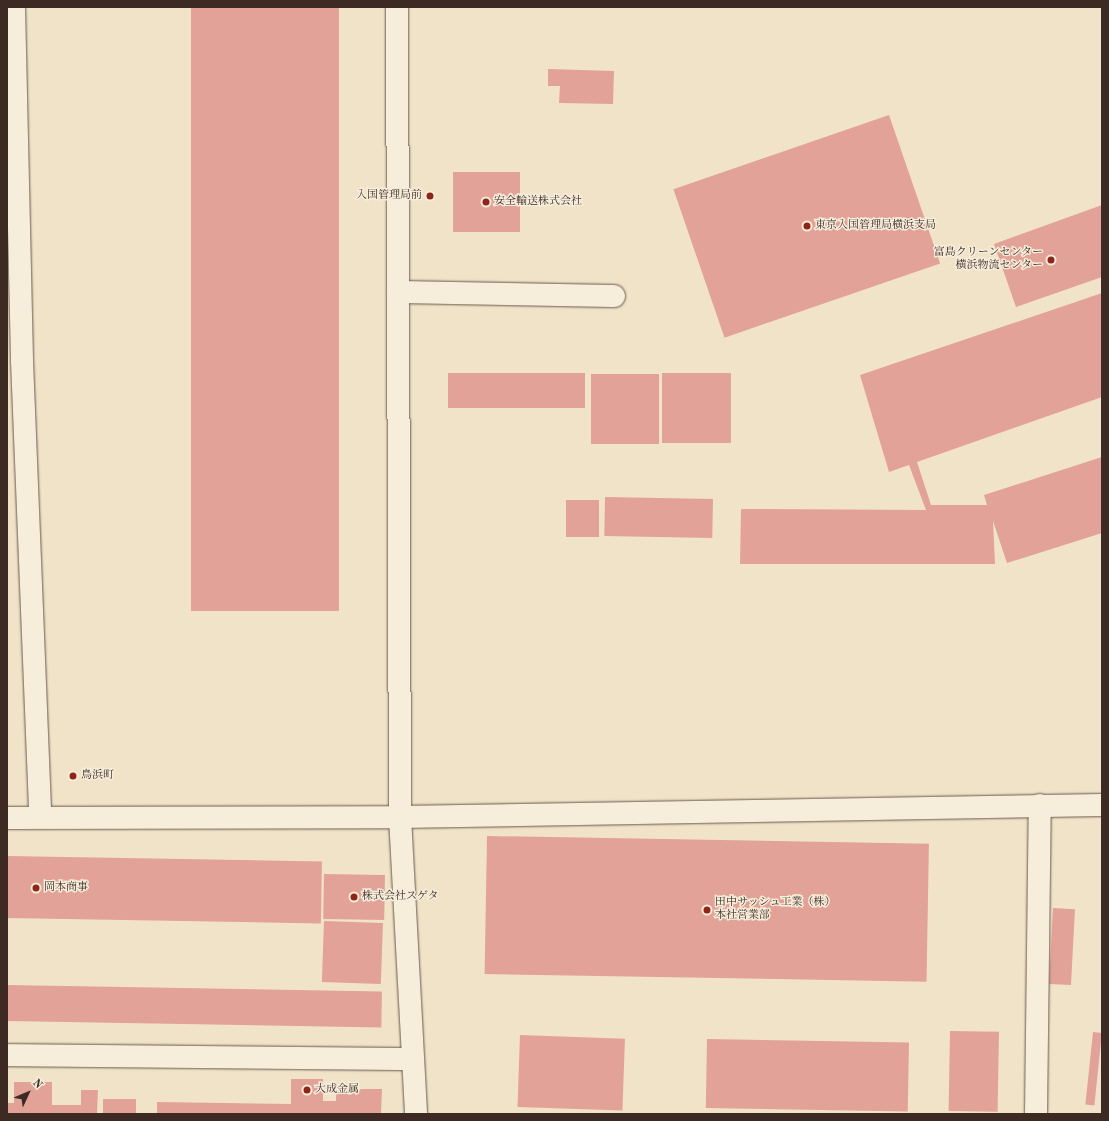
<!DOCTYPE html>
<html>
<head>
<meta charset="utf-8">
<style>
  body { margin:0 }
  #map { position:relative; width:1109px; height:1121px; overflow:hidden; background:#f1e3c8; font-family:"Old Standard TT","Noto Serif JP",serif }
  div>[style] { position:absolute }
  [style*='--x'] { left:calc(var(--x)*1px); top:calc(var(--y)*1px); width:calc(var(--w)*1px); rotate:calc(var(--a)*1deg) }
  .building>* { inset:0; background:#e3a297; transform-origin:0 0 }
  .roads { filter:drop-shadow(0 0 1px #6a584c) drop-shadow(0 0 1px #6a584c) }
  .minor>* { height:22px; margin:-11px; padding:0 11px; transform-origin:11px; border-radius:11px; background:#f6eddb }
  .dots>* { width:11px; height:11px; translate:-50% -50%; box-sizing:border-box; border:2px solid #f6eddb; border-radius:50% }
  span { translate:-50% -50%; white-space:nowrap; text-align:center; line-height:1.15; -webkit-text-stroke:3px #f6eddb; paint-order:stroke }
  .poi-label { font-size:11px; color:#3d2a23 }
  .right { translate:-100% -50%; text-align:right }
  .left { translate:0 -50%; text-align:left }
  .frame { position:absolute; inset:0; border:8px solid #3d2a23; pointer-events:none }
  .north { position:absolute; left:8px; top:1073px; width:40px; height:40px; -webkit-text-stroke:3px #f6eddb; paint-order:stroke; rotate:46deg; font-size:11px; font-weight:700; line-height:16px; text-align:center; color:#3d2a23 }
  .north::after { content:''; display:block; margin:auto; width:14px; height:18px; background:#3d2a23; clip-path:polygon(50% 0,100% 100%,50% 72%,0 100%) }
</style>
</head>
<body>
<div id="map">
  <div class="building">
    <i style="left:191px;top:7px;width:148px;height:604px"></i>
    <i style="clip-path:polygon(548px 69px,614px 71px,613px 104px,559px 103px,560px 86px,548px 86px)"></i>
    <i style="left:889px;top:115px;width:157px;height:228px;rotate:71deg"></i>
    <i style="left:453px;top:172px;width:67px;height:60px"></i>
    <i style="clip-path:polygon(1102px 205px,1102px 277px,1016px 307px,994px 244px)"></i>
    <i style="clip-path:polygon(1102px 293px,1102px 397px,917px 462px,931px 505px,987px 505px,984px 495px,1102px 457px,1102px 533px,1007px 563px,993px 521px,995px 564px,740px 564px,741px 509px,926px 510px,909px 465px,889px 472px,860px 375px)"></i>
    <i style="left:448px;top:373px;width:137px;height:35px"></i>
    <i style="left:662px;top:373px;width:69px;height:70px"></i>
    <i style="left:591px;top:374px;width:68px;height:70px"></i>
    <i style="left:605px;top:497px;width:108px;height:39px;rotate:1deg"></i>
    <i style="left:599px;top:500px;width:37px;height:33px;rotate:90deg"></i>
    <i style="left:487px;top:836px;width:442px;height:138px;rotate:1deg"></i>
    <i style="left:7px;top:856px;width:315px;height:62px;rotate:1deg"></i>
    <i style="left:324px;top:874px;width:61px;height:45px;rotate:1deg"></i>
    <i style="left:1053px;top:908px;width:22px;height:76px;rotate:3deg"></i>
    <i style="left:324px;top:921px;width:59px;height:61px;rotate:2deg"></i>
    <i style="left:7px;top:985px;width:375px;height:36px;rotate:1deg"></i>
    <i style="left:950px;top:1031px;width:49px;height:80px;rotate:1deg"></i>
    <i style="left:1093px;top:1032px;width:9px;height:73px;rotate:6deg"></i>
    <i style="left:520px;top:1035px;width:105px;height:72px;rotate:2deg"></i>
    <i style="left:707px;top:1039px;width:202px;height:69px;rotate:1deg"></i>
    <i style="clip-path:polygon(291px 1079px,323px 1079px,323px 1101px,336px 1101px,336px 1089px,382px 1089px,381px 1114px,157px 1114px,157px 1102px,291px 1104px)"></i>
    <i style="clip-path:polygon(14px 1082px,52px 1082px,52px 1105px,81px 1105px,81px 1090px,98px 1090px,97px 1114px,7px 1114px,7px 1103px,14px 1103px)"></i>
    <i style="left:103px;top:1099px;width:33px;height:15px"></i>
  </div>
  <div class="roads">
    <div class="minor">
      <i style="--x:14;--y:7;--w:354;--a:88.7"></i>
      <i style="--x:22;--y:361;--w:456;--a:87.7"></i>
      <i style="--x:397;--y:7;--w:810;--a:89.79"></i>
      <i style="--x:400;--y:817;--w:297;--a:86.9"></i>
      <i style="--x:398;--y:292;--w:216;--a:1.1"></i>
      <i style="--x:7;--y:818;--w:393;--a:-0.1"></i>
      <i style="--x:400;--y:817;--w:702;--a:-0.98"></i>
      <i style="--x:7;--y:1055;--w:406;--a:0.6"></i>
      <i style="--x:1036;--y:1114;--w:309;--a:-89.3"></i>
    </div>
  </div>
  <div class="dots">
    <i style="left:430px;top:196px;background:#8f2418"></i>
    <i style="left:486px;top:202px;background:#8f2418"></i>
    <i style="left:807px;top:226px;background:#8f2418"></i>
    <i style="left:1051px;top:260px;background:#8f2418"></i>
    <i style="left:73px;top:776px;background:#8f2418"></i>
    <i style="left:36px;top:888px;background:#8f2418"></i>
    <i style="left:354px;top:897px;background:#8f2418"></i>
    <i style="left:707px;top:910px;background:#8f2418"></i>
    <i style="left:307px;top:1090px;background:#8f2418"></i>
  </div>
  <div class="poi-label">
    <span class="right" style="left:422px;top:196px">入国管理局前</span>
    <span class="left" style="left:494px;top:202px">安全輸送株式会社</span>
    <span class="left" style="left:815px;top:226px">東京入国管理局横浜支局</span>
    <span class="right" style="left:1043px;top:260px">富島クリーンセンター<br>横浜物流センター</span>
    <span class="left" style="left:81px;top:776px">鳥浜町</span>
    <span class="left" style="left:44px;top:888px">岡本商事</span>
    <span class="left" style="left:362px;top:897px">株式会社スゲタ</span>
    <span class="left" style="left:715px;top:910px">田中サッシュ工業（株）<br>本社営業部</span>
    <span class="left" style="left:315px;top:1090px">大成金属</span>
  </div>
  <div class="frame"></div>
  <div class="north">N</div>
</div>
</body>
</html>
